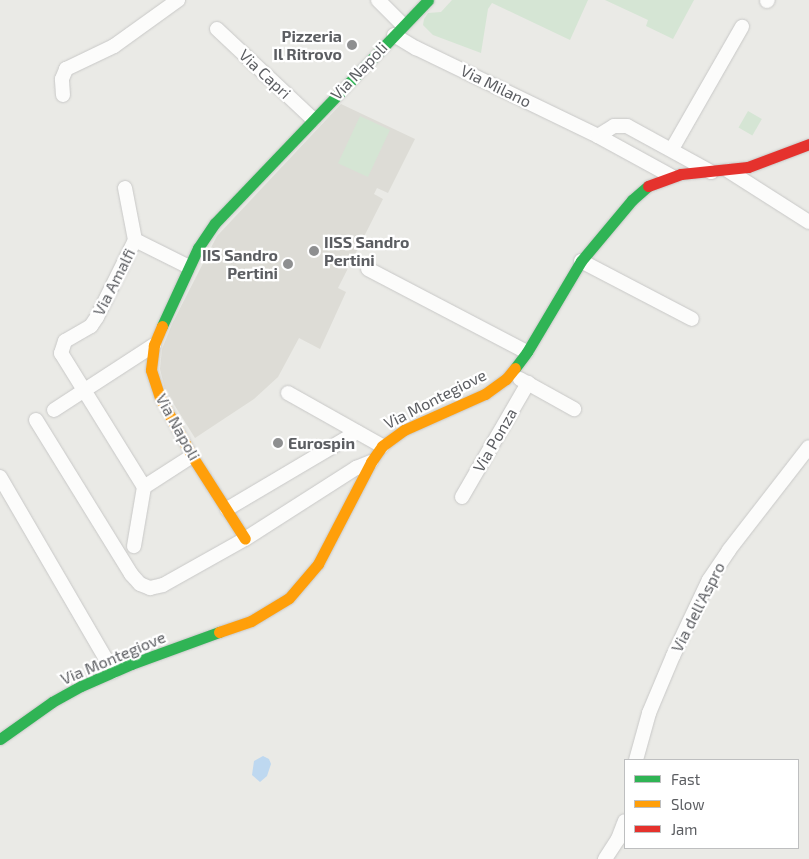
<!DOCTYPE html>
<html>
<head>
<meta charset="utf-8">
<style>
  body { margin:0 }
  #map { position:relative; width:809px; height:859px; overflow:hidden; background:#eaeae6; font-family:"Exo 2",sans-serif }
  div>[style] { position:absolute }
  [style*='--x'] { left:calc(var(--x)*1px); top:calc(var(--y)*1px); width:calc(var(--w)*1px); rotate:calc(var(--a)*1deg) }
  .education>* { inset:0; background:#dddcd6 }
  .green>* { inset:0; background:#d5e5d4; transform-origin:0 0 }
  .water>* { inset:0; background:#bed8f0 }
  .roads { filter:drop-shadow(0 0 1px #c8c8c7) drop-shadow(0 0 1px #c8c8c7) }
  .street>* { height:14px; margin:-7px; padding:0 7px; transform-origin:7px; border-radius:7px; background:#fcfcfb }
  .fast>* { height:11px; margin:-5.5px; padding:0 5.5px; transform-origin:5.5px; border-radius:5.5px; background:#30b455 }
  .slow>* { height:11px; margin:-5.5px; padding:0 5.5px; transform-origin:5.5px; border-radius:5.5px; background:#ff9f0a }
  .jam>* { height:11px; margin:-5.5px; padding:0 5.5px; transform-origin:5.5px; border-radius:5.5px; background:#e5322d }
  .dots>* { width:14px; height:14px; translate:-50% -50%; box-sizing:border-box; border:2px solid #fff; border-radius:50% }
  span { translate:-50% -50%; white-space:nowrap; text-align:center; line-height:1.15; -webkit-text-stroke:4.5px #fff; paint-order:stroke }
  .poi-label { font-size:16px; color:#5c5e62; font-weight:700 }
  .right { translate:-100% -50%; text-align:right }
  .left { translate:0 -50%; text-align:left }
  .street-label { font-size:16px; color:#5c5e62 }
  .legend { position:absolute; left:624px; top:759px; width:175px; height:90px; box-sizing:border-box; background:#fff; border:1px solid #bebfc0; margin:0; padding:6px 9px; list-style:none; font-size:15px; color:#5c5e62 }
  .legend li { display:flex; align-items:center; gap:10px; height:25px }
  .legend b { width:25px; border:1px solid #bebfc0 }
</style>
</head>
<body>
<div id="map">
  <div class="education">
    <i style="clip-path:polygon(341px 104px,415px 139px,388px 193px,377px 188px,374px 194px,383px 199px,338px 288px,346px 292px,320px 349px,299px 338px,278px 377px,254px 399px,195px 438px,165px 390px,160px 369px,162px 349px,172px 324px,217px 236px)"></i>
  </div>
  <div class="green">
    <i style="clip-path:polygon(452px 0,588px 0,570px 40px,492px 3px,488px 9px,481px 53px,433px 35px,423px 25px,424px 19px,428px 13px,441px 12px)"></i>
    <i style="clip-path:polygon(605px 0,694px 0,673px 39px,646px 26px,648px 20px)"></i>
    <i style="left:748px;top:111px;width:16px;height:19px;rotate:30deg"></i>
    <i style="left:360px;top:116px;width:33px;height:52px;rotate:25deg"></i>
  </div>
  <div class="water">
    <i style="clip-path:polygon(263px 756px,269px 759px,271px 764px,267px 776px,260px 782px,252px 775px,254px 761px)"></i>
  </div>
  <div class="roads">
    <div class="street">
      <i style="--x:378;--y:0;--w:35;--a:45"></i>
      <i style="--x:767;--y:1;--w:1;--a:-45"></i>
      <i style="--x:217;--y:29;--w:132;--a:43.2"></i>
      <i style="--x:394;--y:35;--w:26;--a:31"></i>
      <i style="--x:416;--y:48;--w:202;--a:25.8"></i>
      <i style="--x:598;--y:136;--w:83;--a:28.7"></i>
      <i style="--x:63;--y:95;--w:16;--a:-94"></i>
      <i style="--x:62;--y:79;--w:11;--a:-68"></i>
      <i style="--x:66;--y:69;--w:53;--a:-25.6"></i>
      <i style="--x:114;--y:46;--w:79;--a:-35.7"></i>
      <i style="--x:598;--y:136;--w:19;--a:-32"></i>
      <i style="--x:614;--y:126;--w:13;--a:0"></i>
      <i style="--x:627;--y:126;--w:96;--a:28.7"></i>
      <i style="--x:672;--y:149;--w:141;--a:-60.2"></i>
      <i style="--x:729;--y:171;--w:95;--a:32.5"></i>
      <i style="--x:125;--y:188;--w:53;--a:79.1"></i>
      <i style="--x:135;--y:240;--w:86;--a:116.3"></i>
      <i style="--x:97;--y:317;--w:11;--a:124"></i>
      <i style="--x:91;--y:326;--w:30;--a:150"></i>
      <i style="--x:65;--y:341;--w:13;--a:108"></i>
      <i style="--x:61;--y:353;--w:158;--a:58.2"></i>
      <i style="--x:144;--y:487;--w:60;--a:99.6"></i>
      <i style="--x:135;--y:240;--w:60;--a:26.6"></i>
      <i style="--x:581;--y:261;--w:125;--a:27.6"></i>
      <i style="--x:368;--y:269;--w:179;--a:27.6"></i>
      <i style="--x:520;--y:379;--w:62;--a:29.1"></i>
      <i style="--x:288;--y:393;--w:108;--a:29.4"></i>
      <i style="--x:54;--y:410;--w:119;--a:-33"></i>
      <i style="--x:36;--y:420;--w:181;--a:58.3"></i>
      <i style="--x:131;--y:574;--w:13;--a:48"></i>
      <i style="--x:140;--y:584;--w:11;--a:22"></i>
      <i style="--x:150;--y:588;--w:13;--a:-13"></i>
      <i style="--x:163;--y:585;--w:94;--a:-29.3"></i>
      <i style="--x:245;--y:539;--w:132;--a:-32.6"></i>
      <i style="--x:356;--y:468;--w:16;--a:-22"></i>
      <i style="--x:0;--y:477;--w:225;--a:59.8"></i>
      <i style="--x:144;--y:487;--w:57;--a:-32.9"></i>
      <i style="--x:462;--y:497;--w:132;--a:-59.9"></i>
      <i style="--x:227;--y:509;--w:151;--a:-30.6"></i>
      <i style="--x:636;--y:760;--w:49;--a:-74.5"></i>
      <i style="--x:649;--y:713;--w:62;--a:-67.2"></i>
      <i style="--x:673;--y:656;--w:84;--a:-64.7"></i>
      <i style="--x:709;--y:580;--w:36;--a:-56"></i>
      <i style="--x:729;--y:550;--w:130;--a:-52.2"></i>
      <i style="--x:605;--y:859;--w:24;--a:-57"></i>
      <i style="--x:618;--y:839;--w:19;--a:-69"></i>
    </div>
    <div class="fast">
      <i style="--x:162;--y:326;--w:86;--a:-65.2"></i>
      <i style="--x:198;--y:248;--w:30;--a:-56"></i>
      <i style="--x:215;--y:223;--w:308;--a:-46.3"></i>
      <i style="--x:515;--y:368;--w:20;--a:-53"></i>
      <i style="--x:527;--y:352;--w:106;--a:-59.3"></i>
      <i style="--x:581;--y:261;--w:80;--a:-50.1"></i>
      <i style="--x:632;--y:200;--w:21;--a:-41"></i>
      <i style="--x:0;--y:739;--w:64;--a:-35.4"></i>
      <i style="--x:52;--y:702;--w:33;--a:-29"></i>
      <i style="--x:81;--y:686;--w:55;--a:-23.7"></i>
      <i style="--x:131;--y:664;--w:94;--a:-20"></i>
    </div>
    <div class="slow">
      <i style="--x:162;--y:326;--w:21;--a:113"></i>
      <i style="--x:154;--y:345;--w:25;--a:97"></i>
      <i style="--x:151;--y:370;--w:29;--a:72"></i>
      <i style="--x:160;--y:398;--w:66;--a:61.1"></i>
      <i style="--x:192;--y:456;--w:98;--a:57.4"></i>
      <i style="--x:219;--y:632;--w:34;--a:-19"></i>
      <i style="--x:251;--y:621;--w:44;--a:-31.2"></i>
      <i style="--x:289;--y:598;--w:45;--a:-49.5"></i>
      <i style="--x:318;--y:564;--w:115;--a:-62.5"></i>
      <i style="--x:371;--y:462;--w:19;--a:-55"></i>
      <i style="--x:382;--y:446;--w:27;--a:-36"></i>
      <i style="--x:404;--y:430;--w:89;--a:-24"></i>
      <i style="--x:485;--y:394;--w:26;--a:-36"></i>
      <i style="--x:506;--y:379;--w:14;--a:-51"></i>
    </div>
    <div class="jam">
      <i style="--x:648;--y:186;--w:35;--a:-20"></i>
      <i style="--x:681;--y:174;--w:67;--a:-6"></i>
      <i style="--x:748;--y:167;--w:65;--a:-20.7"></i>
    </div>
  </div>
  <div class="dots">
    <i style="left:352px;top:45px;background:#8e8f90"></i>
    <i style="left:314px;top:251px;background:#8e8f90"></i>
    <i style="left:288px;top:264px;background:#8e8f90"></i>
    <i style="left:278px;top:443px;background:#8e8f90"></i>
  </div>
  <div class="poi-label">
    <span class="right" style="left:342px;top:45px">Pizzeria<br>Il Ritrovo</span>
    <span class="left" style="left:324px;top:251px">IISS Sandro<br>Pertini</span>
    <span class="right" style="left:278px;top:264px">IIS Sandro<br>Pertini</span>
    <span class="left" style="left:288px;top:443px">Eurospin</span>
  </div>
  <div class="street-label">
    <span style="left:359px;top:71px;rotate:-46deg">Via Napoli</span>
    <span style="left:265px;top:74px;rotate:43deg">Via Capri</span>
    <span style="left:496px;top:86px;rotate:26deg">Via Milano</span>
    <span style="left:114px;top:282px;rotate:-63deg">Via Amalfi</span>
    <span style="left:435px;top:399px;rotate:-27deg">Via Montegiove</span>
    <span style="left:178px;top:427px;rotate:61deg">Via Napoli</span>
    <span style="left:495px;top:440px;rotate:-60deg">Via Ponza</span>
    <span style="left:698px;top:607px;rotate:-63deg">Via dell'Aspro</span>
    <span style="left:113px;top:658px;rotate:-23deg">Via Montegiove</span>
  </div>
  <ul class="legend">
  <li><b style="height:6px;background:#30b455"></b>Fast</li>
  <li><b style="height:6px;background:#ff9f0a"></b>Slow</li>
  <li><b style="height:6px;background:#e5322d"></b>Jam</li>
  </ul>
</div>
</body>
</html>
